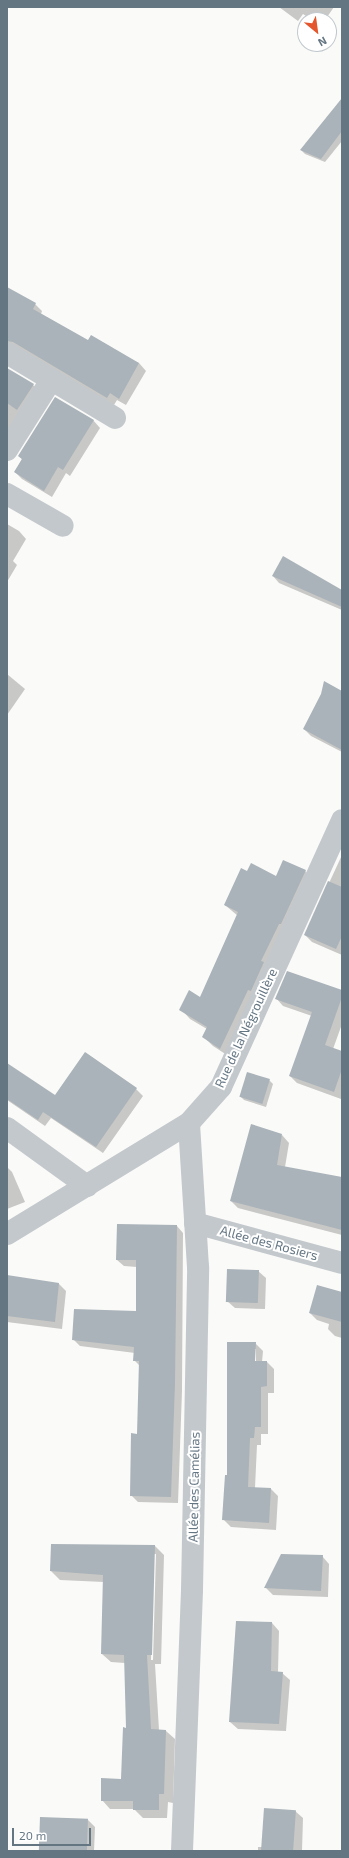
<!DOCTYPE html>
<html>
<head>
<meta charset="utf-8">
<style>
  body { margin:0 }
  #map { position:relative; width:349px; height:1858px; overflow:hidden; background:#fafaf8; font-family:"Exo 2",sans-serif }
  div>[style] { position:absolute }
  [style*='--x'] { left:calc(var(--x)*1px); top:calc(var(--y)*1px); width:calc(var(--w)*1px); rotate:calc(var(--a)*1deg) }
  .shadow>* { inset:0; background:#0003 }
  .building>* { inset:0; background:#aab3b9; transform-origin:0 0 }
  .minor>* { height:22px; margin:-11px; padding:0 11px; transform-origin:11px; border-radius:11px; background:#c3c8cc }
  span { translate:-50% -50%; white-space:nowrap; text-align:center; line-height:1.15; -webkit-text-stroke:4px #fff; paint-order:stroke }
  .street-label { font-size:13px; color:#657683 }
  .frame { position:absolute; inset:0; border:8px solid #657683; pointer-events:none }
  .north { position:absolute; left:297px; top:12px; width:40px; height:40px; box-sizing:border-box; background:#fff; border:1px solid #c1c8cd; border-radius:50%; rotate:151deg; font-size:11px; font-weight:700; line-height:16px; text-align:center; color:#657683 }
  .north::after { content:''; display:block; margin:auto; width:14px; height:18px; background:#e4572e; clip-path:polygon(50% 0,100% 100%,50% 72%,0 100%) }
  .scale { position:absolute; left:12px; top:1828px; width:79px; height:18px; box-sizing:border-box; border:2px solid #657683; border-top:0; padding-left:5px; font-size:12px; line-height:14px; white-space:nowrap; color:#657683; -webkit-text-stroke:3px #fff; paint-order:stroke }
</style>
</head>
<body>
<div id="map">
  <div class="shadow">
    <i style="clip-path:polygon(279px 7px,334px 7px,325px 20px,312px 20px,303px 14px,298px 21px)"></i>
    <i style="clip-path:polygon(342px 99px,342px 141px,325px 162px,305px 154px,301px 150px)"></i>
    <i style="clip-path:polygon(7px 288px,35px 304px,42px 311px,41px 314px,88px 341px,139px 363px,146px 371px,126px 405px,117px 400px,114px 405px,13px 348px,7px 342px)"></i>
    <i style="clip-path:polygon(7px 369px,33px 385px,40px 392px,7px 445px)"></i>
    <i style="clip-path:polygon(93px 420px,100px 428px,70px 476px,66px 473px,52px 497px,22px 479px,15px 472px,22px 459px,19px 456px)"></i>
    <i style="clip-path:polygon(7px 524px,19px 531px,26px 539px,13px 561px,17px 565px,7px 582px)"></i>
    <i style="clip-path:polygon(273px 576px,342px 591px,342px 610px,279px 583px)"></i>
    <i style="clip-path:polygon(7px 674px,25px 689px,7px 715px)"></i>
    <i style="clip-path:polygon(342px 692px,342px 752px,311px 736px,304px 729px)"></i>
    <i style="clip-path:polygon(342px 855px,342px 955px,312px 942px,305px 935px)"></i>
    <i style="clip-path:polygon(305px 871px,314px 880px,230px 1057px,213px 1046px,204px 1037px,207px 1029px,190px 1019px,181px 1009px,201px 998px,238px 916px,225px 905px,248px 873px,276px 877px)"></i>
    <i style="clip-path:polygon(342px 991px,342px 1024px,333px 1049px,342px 1052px,341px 1099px,297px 1083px,290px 1076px,312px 1016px,283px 1006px,276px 998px)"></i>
    <i style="clip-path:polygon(86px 1053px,136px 1089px,143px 1096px,103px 1153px,51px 1118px,45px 1126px,7px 1100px,7px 1064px,55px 1097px)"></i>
    <i style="clip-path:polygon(269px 1080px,273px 1084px,266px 1107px,244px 1100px,240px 1096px)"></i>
    <i style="clip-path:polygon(282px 1135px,289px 1143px,285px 1167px,342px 1179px,342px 1235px,238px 1208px,231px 1201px)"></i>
    <i style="clip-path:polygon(7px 1167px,12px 1172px,25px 1202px,7px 1209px)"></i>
    <i style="clip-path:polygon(177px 1226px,183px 1233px,182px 1391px,178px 1503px,138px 1502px,131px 1495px,138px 1435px,140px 1366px,134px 1360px,135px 1353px,80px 1346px,73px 1339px,137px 1312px,137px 1267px,124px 1266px,117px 1260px)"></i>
    <i style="clip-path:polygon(258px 1271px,266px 1278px,265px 1309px,235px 1308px,227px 1301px)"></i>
    <i style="clip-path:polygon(7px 1276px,59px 1284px,66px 1291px,62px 1329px,7px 1322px)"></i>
    <i style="clip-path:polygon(342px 1293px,342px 1338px,335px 1336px,328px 1329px,329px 1324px,317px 1320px,310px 1313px)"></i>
    <i style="clip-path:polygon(evenodd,255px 1343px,263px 1351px,262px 1362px,267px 1362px,274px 1369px,274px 1393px,268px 1393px,268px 1434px,261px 1434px,261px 1445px,257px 1445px,255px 1488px,271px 1489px,278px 1496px,276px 1530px,231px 1527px,223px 1519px,228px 1476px,255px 1343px,254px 1349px,256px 1349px,256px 1366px,254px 1365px,254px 1349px)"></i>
    <i style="clip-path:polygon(evenodd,155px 1546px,164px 1555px,161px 1664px,155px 1664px,159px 1730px,166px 1731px,175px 1739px,173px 1803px,168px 1802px,167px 1818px,143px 1818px,134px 1809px,110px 1809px,102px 1800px,122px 1780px,127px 1729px,125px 1663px,111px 1662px,102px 1654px,104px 1582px,60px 1580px,51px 1571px,155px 1546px,154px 1554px,156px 1554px,153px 1660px,151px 1660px,154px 1554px)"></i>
    <i style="clip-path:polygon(282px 1555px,322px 1556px,329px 1564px,328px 1597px,273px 1595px,266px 1588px)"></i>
    <i style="clip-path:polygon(272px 1623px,279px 1631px,278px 1672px,282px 1673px,290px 1680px,286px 1731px,238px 1729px,230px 1722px)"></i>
    <i style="clip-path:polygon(295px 1811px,303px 1818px,302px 1851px,258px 1851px,258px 1847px,264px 1847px)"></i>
    <i style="clip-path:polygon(88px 1820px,95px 1827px,94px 1851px,40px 1851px)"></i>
  </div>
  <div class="building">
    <i style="clip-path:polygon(342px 98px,342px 131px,321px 159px,300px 150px)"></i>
    <i style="clip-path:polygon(7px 287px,36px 303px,33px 309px,88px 340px,91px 335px,139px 363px,119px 399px,110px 393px,107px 398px,13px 342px,7px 341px)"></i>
    <i style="clip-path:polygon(7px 368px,34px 384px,17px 410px,7px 403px)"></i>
    <i style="clip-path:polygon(55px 397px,94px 420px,63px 470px,58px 467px,44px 491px,14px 472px,22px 459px,18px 456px)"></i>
    <i style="clip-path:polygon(283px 556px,342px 590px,342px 607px,272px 576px)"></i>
    <i style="clip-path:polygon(324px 681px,342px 691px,342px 750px,303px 729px,321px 694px)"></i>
    <i style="clip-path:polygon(283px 860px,306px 870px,281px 924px,279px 924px,261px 961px,264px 962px,251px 991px,248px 990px,220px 1049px,202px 1037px,207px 1027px,179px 1010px,189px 990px,200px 997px,238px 912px,224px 905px,241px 868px,247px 871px,251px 863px,276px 876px)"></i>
    <i style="clip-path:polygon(328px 881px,342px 887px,342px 936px,336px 949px,304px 935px)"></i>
    <i style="clip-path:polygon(287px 971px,342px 990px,342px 997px,325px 1045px,342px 1051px,342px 1069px,334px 1092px,289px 1076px,312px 1012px,275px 999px)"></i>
    <i style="clip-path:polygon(85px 1052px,137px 1088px,96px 1147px,43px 1112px,38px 1120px,7px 1099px,7px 1063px,55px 1095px)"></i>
    <i style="left:247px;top:1072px;width:24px;height:26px;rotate:17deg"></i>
    <i style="clip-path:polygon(251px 1124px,282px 1134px,277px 1165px,342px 1177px,342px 1230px,230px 1201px)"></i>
    <i style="clip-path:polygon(117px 1224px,177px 1225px,175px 1383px,171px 1497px,130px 1496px,131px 1433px,137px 1434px,139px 1361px,133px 1361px,134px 1347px,72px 1340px,74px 1309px,136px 1311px,136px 1260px,116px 1260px)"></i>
    <i style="left:227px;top:1269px;width:32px;height:33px;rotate:2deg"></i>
    <i style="clip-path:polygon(7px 1275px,59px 1283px,55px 1322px,7px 1316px)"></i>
    <i style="clip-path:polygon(317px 1285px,342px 1292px,342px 1322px,309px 1313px)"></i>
    <i style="clip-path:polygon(227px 1342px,256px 1342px,255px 1361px,267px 1361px,267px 1386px,261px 1387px,261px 1427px,255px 1427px,254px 1438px,250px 1438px,248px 1487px,271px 1488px,269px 1523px,222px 1520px,225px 1475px,227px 1475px)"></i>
    <i style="clip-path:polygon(51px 1544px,155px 1545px,152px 1655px,147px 1655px,151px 1729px,166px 1730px,164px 1794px,159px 1794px,159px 1810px,133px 1810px,133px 1801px,101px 1801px,101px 1778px,121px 1779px,123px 1727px,126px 1728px,124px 1655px,101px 1654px,103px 1575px,50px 1571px)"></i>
    <i style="clip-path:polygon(281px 1554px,323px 1555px,321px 1591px,264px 1588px)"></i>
    <i style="clip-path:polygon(236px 1621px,272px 1622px,271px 1671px,283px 1672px,279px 1724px,229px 1722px)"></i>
    <i style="left:264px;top:1808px;width:32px;height:43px;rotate:4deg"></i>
    <i style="left:40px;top:1817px;width:48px;height:34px;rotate:2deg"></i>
  </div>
  <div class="minor">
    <i style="--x:7;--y:353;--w:126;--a:31"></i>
    <i style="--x:7;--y:450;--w:83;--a:-57.8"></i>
    <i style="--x:7;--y:494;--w:64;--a:29.7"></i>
    <i style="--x:7;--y:1128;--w:99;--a:35.9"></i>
    <i style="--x:195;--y:1223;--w:152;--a:15.2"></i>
    <i style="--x:7;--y:1234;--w:213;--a:-31.4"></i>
    <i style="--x:189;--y:1123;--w:48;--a:-48.4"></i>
    <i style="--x:221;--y:1087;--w:293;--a:-65.6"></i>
    <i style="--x:182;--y:1851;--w:261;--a:-87.8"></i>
    <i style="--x:192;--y:1590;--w:323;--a:-88.9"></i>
    <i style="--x:198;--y:1267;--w:144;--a:-93.6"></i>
  </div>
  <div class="street-label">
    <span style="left:246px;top:1028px;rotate:-65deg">Rue de la Négrouillère</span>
    <span style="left:269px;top:1243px;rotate:15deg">Allée des Rosiers</span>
    <span style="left:194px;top:1487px;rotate:-89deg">Allée des Camélias</span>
  </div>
  <div class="frame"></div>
  <div class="north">N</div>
  <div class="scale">20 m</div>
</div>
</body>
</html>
